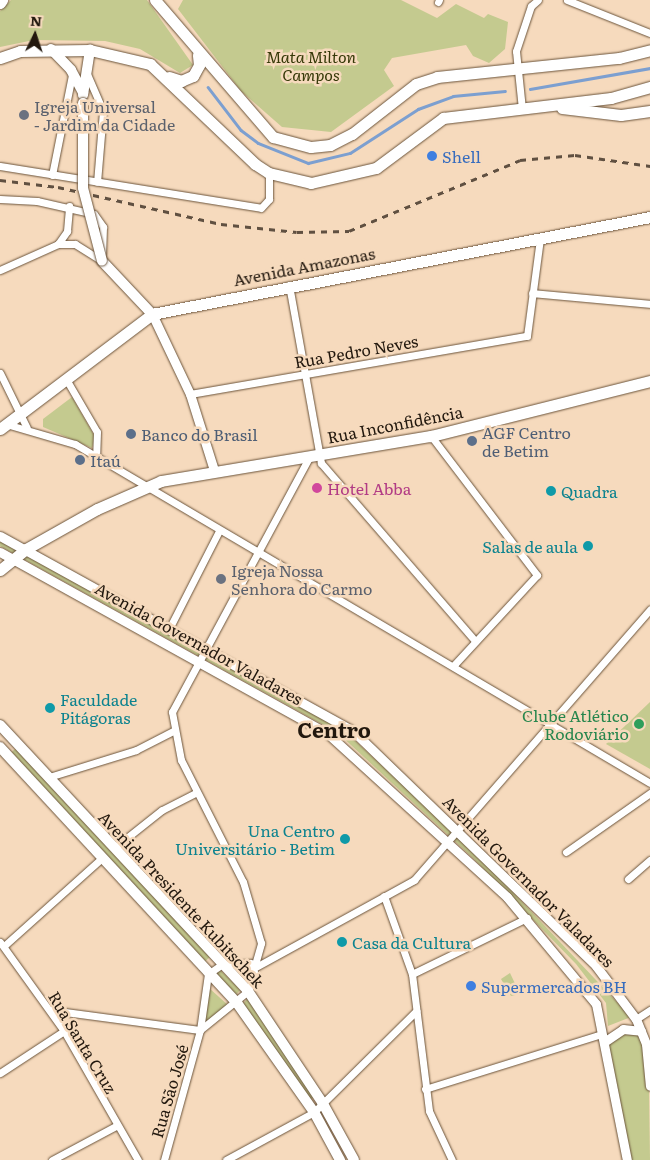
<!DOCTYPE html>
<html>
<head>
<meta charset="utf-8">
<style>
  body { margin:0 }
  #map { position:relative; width:650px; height:1160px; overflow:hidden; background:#f6dabd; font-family:Literata,serif }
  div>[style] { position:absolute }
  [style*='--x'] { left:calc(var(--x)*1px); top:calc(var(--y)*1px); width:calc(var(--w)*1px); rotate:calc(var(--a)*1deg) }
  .green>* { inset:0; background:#c4ca8f; transform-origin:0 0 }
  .stream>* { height:2.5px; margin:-1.25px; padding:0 1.25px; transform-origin:1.25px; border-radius:1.25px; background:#7c9fd0 }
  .roads { filter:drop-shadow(0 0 1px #6b543b) drop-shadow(0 0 1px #6b543b) }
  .minor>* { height:7px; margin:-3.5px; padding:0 3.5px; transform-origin:3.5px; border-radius:3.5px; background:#fff }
  .tertiary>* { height:9px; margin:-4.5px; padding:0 4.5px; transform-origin:4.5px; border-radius:4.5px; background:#fff }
  .secondary>* { height:10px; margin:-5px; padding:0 5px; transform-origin:5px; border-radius:5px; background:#fff }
  .primary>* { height:11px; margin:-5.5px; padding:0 5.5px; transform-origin:5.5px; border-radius:5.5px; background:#fff }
  .rail>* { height:2.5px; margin-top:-1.25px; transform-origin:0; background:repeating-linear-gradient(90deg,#605041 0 6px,transparent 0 12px) }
  .bridges { filter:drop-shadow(0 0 1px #6b543b) drop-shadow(0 0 1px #6b543b) }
  .secondary-bridge>* { height:10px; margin:-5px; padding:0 5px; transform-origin:5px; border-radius:5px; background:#fff }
  .dots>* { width:14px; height:14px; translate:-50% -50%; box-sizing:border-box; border:2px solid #f6dabd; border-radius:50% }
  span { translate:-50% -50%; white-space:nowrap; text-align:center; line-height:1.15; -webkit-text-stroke:5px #f6dabd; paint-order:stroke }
  .park-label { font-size:16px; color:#363908; font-style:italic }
  .worship-label { font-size:16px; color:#5b616d }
  .left { translate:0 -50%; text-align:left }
  .shop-label { font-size:16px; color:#366cbe }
  .street-label { font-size:16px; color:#22180e }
  .service-label { font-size:16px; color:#4e5e75 }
  .hotel-label { font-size:16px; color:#b23c85 }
  .culture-label { font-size:16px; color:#0d838f }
  .right { translate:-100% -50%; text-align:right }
  .leisure-label { font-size:16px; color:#27864d }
  .district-label { font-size:21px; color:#22180e; font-weight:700 }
  .north { position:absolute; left:10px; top:10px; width:50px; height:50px; -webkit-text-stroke:4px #f6dabd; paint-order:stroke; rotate:4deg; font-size:14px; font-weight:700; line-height:20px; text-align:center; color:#22180e }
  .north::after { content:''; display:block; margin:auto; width:18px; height:22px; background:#22180e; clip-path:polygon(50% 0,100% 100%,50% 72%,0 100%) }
</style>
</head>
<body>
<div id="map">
  <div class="green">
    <i style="clip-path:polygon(11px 0,147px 0,193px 65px,180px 73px,140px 49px,105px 41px,34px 40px,0 47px,0 11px)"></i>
    <i style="clip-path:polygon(183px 0,401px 0,437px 18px,456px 4px,484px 18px,488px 14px,508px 22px,505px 49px,489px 63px,473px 56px,466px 45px,392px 58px,384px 70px,394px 86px,331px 132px,282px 127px,241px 91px,178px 9px)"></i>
    <i style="clip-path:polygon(72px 397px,95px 437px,92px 448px,43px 427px,43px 419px)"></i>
    <i style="clip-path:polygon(0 540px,322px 717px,351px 737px,475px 852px,631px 1017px,608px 1026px,606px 1003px,576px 964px,474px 859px,338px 733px,0 546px)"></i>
    <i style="clip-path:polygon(650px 702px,650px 769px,606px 744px)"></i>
    <i style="left:16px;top:748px;width:285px;height:8px;rotate:47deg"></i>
    <i style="left:219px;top:969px;width:30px;height:8px;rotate:44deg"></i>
    <i style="clip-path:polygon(510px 973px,520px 994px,511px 996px,501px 979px)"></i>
    <i style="clip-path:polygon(209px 988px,228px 1005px,203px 1026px)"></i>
    <i style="clip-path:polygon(248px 998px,315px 1096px,310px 1100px,243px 1004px)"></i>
    <i style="clip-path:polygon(636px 1033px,643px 1041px,649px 1090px,650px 1160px,629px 1160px,606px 1048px,615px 1034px)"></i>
  </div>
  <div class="stream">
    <i style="--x:208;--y:87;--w:54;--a:52.5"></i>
    <i style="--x:241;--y:130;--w:21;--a:37"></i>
    <i style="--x:258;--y:143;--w:54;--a:21.8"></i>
    <i style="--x:308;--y:163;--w:43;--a:-13.4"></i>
    <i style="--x:350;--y:153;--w:81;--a:-32.9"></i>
    <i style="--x:418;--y:109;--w:37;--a:-20"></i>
    <i style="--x:453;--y:96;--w:52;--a:-5.5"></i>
    <i style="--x:530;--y:89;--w:122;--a:-9.9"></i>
  </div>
  <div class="roads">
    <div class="minor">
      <i style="--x:567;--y:0;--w:89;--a:21.7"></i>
      <i style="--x:438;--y:2;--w:2;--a:-63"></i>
      <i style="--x:87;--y:74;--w:40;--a:66.6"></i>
      <i style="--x:103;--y:111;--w:71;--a:94.8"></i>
      <i style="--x:522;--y:109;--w:58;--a:-95.9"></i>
      <i style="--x:516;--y:51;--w:47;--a:-71.6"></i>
      <i style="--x:531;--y:6;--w:9;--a:-41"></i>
      <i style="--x:0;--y:166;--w:264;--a:9.1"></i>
      <i style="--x:261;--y:208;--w:12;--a:-48"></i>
      <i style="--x:269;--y:199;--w:26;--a:-90"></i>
      <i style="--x:52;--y:175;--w:102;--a:-78.7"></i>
      <i style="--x:0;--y:199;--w:37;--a:3"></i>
      <i style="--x:37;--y:201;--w:58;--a:12.8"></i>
      <i style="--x:94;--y:214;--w:16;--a:55"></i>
      <i style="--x:103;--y:227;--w:26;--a:92"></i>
      <i style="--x:58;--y:244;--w:16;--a:-55"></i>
      <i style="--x:67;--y:231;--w:25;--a:-85"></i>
      <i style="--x:0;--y:270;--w:64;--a:-24.1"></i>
      <i style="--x:58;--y:244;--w:17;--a:0"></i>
      <i style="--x:75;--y:244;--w:31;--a:32"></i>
      <i style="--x:289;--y:285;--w:181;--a:79.8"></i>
      <i style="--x:321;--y:463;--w:235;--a:49.1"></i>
      <i style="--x:532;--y:293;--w:119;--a:5.3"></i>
      <i style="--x:0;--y:373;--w:61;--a:63.9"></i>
      <i style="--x:66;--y:379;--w:61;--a:59.7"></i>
      <i style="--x:97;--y:432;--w:25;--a:92"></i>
      <i style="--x:190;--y:394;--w:342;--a:-9.8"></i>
      <i style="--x:527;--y:336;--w:98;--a:-82.4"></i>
      <i style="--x:6;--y:424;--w:72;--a:16.2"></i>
      <i style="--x:75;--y:444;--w:667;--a:30.52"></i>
      <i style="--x:431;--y:436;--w:175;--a:52.7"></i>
      <i style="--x:537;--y:575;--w:124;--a:132.7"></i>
      <i style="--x:169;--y:629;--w:110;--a:-63"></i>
      <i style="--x:49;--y:777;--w:91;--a:-17.2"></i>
      <i style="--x:136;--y:750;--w:42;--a:-27.2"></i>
      <i style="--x:114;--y:848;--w:61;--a:-38.4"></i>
      <i style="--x:162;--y:810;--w:38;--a:-27"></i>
      <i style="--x:566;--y:852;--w:103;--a:-35.1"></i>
      <i style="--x:628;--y:879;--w:29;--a:-41"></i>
      <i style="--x:384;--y:896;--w:83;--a:70.3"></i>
      <i style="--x:412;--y:974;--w:138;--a:82.9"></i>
      <i style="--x:429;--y:1111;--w:54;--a:64.9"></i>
      <i style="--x:0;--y:942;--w:110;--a:54.3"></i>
      <i style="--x:64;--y:1031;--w:149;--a:60.2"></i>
      <i style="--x:5;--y:945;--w:130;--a:-41.9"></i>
      <i style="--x:254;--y:968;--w:26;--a:-74"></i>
      <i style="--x:261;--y:943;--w:64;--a:-106.4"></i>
      <i style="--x:243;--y:882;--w:137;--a:-116.9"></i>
      <i style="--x:181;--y:760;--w:49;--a:-100.6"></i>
      <i style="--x:172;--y:712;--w:291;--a:-61.7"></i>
      <i style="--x:254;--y:968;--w:183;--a:-28.8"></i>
      <i style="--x:414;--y:880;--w:359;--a:-48.9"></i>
      <i style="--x:412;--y:974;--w:128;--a:-26"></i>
      <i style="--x:50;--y:1010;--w:151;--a:7.6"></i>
      <i style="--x:636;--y:1019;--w:17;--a:-33"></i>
      <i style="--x:0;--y:1073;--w:77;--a:-33.3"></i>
      <i style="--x:425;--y:1089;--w:185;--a:-17.3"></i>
      <i style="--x:52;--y:1160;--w:72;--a:-28"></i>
      <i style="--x:164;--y:1160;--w:135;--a:-74.5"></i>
      <i style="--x:200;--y:1030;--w:57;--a:-81.9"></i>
      <i style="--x:208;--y:974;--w:16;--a:-35"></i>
      <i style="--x:221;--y:965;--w:29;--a:-4"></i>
      <i style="--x:250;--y:963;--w:12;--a:66"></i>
      <i style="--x:255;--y:974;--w:18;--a:112"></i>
      <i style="--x:248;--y:991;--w:62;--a:140.9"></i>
      <i style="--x:226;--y:1160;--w:100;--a:-28.6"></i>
      <i style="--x:314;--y:1112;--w:144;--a:-44.7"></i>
    </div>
    <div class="tertiary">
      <i style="--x:152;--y:314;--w:89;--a:64.6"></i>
      <i style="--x:190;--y:394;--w:80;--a:72.5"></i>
      <i style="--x:0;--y:536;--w:403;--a:28.9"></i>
      <i style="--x:353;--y:731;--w:338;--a:44"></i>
      <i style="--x:596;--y:966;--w:66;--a:53"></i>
      <i style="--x:636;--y:1019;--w:27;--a:68"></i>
      <i style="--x:646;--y:1044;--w:42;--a:84.6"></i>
      <i style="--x:0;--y:552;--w:375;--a:29"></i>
      <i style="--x:328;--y:734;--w:242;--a:42.3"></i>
      <i style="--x:507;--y:897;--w:139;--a:50.2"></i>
      <i style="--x:596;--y:1004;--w:159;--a:78.8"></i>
      <i style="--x:604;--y:1042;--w:23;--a:-34"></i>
      <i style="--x:623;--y:1029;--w:18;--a:6"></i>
    </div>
    <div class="secondary">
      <i style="--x:51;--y:49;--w:29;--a:46"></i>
      <i style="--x:71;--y:70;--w:26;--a:62"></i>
      <i style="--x:83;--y:95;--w:46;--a:-81.2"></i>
      <i style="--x:102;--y:261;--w:73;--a:46.7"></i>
      <i style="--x:0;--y:725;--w:364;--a:47"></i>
      <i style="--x:248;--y:991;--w:133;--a:56.3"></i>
      <i style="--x:322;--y:1102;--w:66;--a:61.1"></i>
      <i style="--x:0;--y:747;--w:349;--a:47.2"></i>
      <i style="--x:237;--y:1003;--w:133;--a:54.8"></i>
      <i style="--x:314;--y:1112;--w:55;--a:61.6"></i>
    </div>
    <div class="primary">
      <i style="--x:155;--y:0;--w:181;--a:49.3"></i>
      <i style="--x:273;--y:137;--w:39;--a:15"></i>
      <i style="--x:311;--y:147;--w:19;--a:-6"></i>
      <i style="--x:330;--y:145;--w:25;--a:-27"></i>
      <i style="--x:352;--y:134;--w:81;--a:-38"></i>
      <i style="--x:416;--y:84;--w:22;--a:-18"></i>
      <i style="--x:437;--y:77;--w:183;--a:-6"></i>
      <i style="--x:619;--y:58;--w:32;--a:-14"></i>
      <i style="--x:0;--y:3;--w:4;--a:-56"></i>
      <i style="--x:0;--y:58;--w:21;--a:-19"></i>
      <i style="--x:20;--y:51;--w:70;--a:-0.8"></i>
      <i style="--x:90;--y:50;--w:62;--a:13.1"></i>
      <i style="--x:150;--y:64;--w:145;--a:43.6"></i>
      <i style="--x:255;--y:164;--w:17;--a:33"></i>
      <i style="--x:269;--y:173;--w:43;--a:13.4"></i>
      <i style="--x:311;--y:183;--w:67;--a:-13"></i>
      <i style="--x:376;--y:168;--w:84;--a:-36.7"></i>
      <i style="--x:443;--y:118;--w:169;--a:-6.8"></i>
      <i style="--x:611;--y:98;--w:41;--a:-15.8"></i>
      <i style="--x:169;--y:77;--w:13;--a:18"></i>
      <i style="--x:181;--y:81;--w:13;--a:-23"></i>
      <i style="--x:193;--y:76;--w:13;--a:-61"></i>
      <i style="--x:199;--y:65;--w:10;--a:-96"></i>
      <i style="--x:562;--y:108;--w:59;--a:6.8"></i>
      <i style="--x:621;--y:115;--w:29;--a:-8"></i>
      <i style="--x:0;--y:429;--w:191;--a:-37.1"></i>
      <i style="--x:152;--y:314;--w:507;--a:-11.02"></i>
      <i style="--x:0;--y:570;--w:33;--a:-39"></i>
      <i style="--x:26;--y:549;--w:81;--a:-29.4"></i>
      <i style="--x:97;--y:509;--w:70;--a:-23.6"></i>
      <i style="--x:161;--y:481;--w:274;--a:-9.5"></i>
      <i style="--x:431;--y:436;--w:226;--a:-14.1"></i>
    </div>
  </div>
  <div class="rail">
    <i style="--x:0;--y:180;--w:58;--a:6.9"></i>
    <i style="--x:58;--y:187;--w:167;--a:12.8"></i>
    <i style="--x:221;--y:224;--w:76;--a:6"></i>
    <i style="--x:297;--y:232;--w:52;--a:-1.1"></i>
    <i style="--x:349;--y:231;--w:185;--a:-22.5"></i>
    <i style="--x:520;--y:160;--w:55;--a:-5.2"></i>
    <i style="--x:575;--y:155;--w:76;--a:8.3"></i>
  </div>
  <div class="bridges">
    <div class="secondary-bridge">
      <i style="--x:83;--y:103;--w:85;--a:90"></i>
      <i style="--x:83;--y:188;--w:75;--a:75.4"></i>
    </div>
  </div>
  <div class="dots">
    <i style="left:24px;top:115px;background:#6b7280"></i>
    <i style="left:432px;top:156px;background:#3f7fe0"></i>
    <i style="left:131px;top:434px;background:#5c6f8a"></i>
    <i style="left:472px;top:441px;background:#5c6f8a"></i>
    <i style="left:80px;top:460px;background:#5c6f8a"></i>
    <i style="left:317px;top:488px;background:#d1479c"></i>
    <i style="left:551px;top:491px;background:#0f9aa8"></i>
    <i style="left:588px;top:546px;background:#0f9aa8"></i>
    <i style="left:221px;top:579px;background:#6b7280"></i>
    <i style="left:50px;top:708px;background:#0f9aa8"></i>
    <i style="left:639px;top:724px;background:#2e9e5b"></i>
    <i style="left:345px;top:839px;background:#0f9aa8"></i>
    <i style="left:342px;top:942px;background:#0f9aa8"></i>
    <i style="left:471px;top:986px;background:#3f7fe0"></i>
  </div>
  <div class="park-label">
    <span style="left:311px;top:65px">Mata Milton<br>Campos</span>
  </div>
  <div class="worship-label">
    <span class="left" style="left:34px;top:115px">Igreja Universal<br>- Jardim da Cidade</span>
    <span class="left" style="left:231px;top:579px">Igreja Nossa<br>Senhora do Carmo</span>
  </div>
  <div class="shop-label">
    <span class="left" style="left:442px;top:156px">Shell</span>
    <span class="left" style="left:481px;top:986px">Supermercados BH</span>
  </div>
  <div class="street-label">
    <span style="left:304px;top:266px;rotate:-11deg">Avenida Amazonas</span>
    <span style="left:356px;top:351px;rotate:-10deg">Rua Pedro Neves</span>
    <span style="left:395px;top:424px;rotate:-11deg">Rua Inconfidência</span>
    <span style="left:199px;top:643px;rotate:29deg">Avenida Governador Valadares</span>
    <span style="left:529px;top:881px;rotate:45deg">Avenida Governador Valadares</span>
    <span style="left:182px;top:899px;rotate:47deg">Avenida Presidente Kubitschek</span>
    <span style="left:83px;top:1042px;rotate:59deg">Rua Santa Cruz</span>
    <span style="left:169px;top:1091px;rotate:-74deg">Rua São José</span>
  </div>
  <div class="service-label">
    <span class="left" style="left:482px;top:441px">AGF Centro<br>de Betim</span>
    <span class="left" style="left:141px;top:434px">Banco do Brasil</span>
    <span class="left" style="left:90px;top:460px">Itaú</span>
  </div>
  <div class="hotel-label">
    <span class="left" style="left:327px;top:488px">Hotel Abba</span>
  </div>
  <div class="culture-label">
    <span class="left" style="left:561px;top:491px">Quadra</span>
    <span class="right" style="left:578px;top:546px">Salas de aula</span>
    <span class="left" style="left:60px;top:708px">Faculdade<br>Pitágoras</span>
    <span class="right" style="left:335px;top:839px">Una Centro<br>Universitário - Betim</span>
    <span class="left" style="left:352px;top:942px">Casa da Cultura</span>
  </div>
  <div class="leisure-label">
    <span class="right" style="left:629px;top:724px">Clube Atlético<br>Rodoviário</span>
  </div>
  <div class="district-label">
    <span style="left:334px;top:729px">Centro</span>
  </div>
  <div class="north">N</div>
</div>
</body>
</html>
